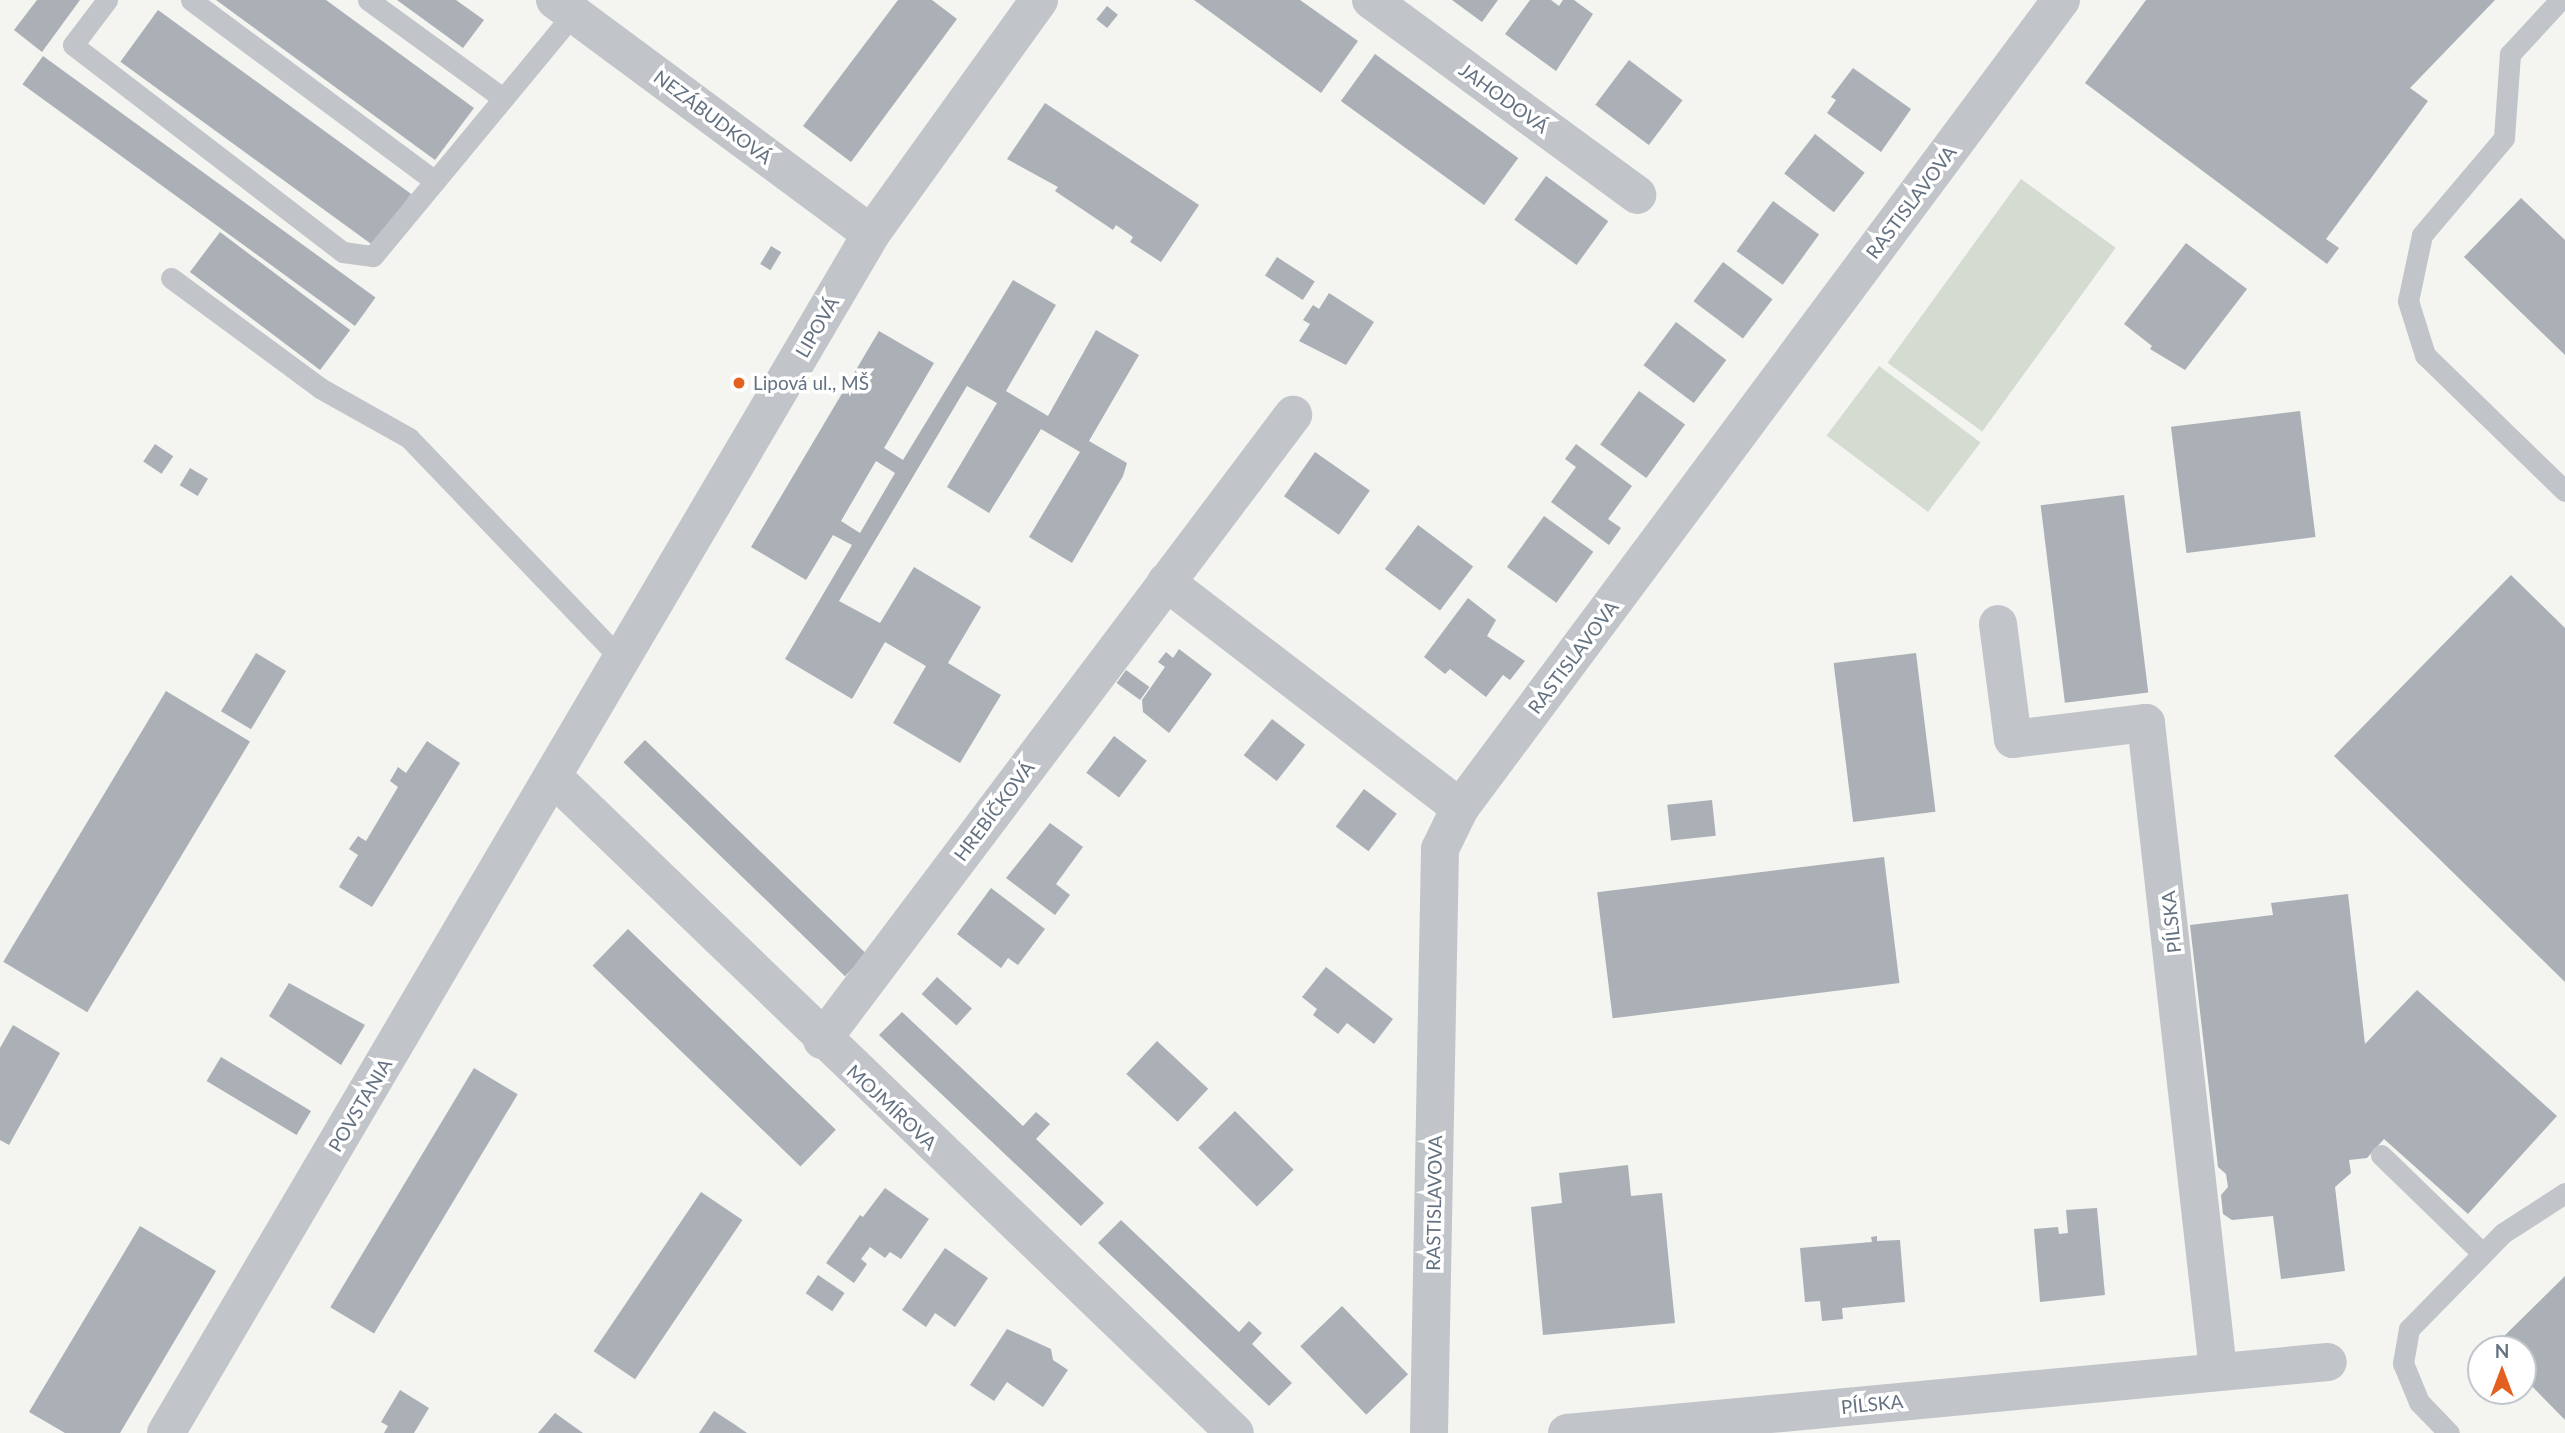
<!DOCTYPE html>
<html>
<head>
<meta charset="utf-8">
<style>
  body { margin:0 }
  #map { position:relative; width:2565px; height:1433px; overflow:hidden; background:#f4f4f0; font-family:Lato,sans-serif }
  div>[style] { position:absolute }
  [style*='--x'] { left:calc(var(--x)*1px); top:calc(var(--y)*1px); width:calc(var(--w)*1px); rotate:calc(var(--a)*1deg) }
  .green>* { inset:0; background:#d4dbd1; transform-origin:0 0 }
  .building>* { inset:0; background:#aab0b6; transform-origin:0 0 }
  .lane>* { height:21px; margin:-10.5px; padding:0 10.5px; transform-origin:10.5px; border-radius:10.5px; background:#c1c4c8 }
  .street>* { height:38px; margin:-19px; padding:0 19px; transform-origin:19px; border-radius:19px; background:#c1c4c8 }
  .dots>* { width:19px; height:19px; translate:-50% -50%; box-sizing:border-box; border:4px solid #fff; border-radius:50% }
  span { translate:-50% -50%; white-space:nowrap; text-align:center; line-height:1.15; -webkit-text-stroke:7px #fff; paint-order:stroke }
  .street-label { font-size:19px; color:#637181 }
  .poi-label { font-size:19px; color:#637181 }
  .left { translate:0 -50%; text-align:left }
  .north { position:absolute; left:2467px; top:1335px; width:70px; height:70px; box-sizing:border-box; background:#fff; border:2px solid #c1c6cd; border-radius:50%; rotate:0deg; font-size:19px; font-weight:700; line-height:28px; text-align:center; color:#637181 }
  .north::after { content:''; display:block; margin:auto; width:24px; height:32px; background:#e36021; clip-path:polygon(50% 0,100% 100%,50% 72%,0 100%) }
</style>
</head>
<body>
<div id="map">
  <div class="green">
    <i style="left:2021px;top:179px;width:117px;height:227px;rotate:36deg"></i>
    <i style="left:1879px;top:366px;width:127px;height:87px;rotate:37deg"></i>
  </div>
  <div class="building">
    <i style="clip-path:polygon(37px 0,80px 0,42px 52px,14px 30px)"></i>
    <i style="clip-path:polygon(216px 0,326px 0,474px 108px,435px 160px)"></i>
    <i style="clip-path:polygon(397px 0,456px 0,484px 20px,463px 48px)"></i>
    <i style="clip-path:polygon(898px 0,932px 0,957px 19px,851px 162px,803px 126px)"></i>
    <i style="clip-path:polygon(1194px 0,1300px 0,1358px 41px,1321px 93px)"></i>
    <i style="clip-path:polygon(1452px 0,1498px 0,1482px 22px)"></i>
    <i style="clip-path:polygon(1530px 0,1551px 0,1559px 6px,1563px 0,1574px 0,1593px 14px,1556px 71px,1505px 34px)"></i>
    <i style="clip-path:polygon(2146px 0,2495px 0,2410px 88px,2428px 101px,2326px 239px,2339px 248px,2327px 264px,2085px 83px)"></i>
    <i style="left:1107px;top:6px;width:14px;height:17px;rotate:39deg"></i>
    <i style="left:158px;top:10px;width:313px;height:64px;rotate:36deg"></i>
    <i style="left:1375px;top:54px;width:177px;height:58px;rotate:36deg"></i>
    <i style="left:43px;top:56px;width:411px;height:35px;rotate:36deg"></i>
    <i style="left:1629px;top:60px;width:67px;height:56px;rotate:37deg"></i>
    <i style="clip-path:polygon(1853px 68px,1911px 109px,1881px 152px,1827px 113px,1836px 100px,1831px 97px)"></i>
    <i style="clip-path:polygon(1045px 103px,1199px 205px,1161px 262px,1130px 242px,1133px 237px,1116px 225px,1113px 230px,1055px 191px,1058px 187px,1007px 159px)"></i>
    <i style="left:1815px;top:134px;width:63px;height:50px;rotate:38deg"></i>
    <i style="left:1546px;top:176px;width:77px;height:54px;rotate:36deg"></i>
    <i style="clip-path:polygon(2521px 198px,2565px 240px,2565px 355px,2464px 257px)"></i>
    <i style="left:1773px;top:201px;width:57px;height:62px;rotate:36deg"></i>
    <i style="left:220px;top:232px;width:163px;height:50px;rotate:37deg"></i>
    <i style="clip-path:polygon(2186px 243px,2247px 289px,2185px 370px,2150px 349px,2152px 346px,2124px 324px)"></i>
    <i style="left:771px;top:246px;width:12px;height:21px;rotate:31deg"></i>
    <i style="left:1277px;top:257px;width:45px;height:22px;rotate:33deg"></i>
    <i style="left:1723px;top:262px;width:62px;height:49px;rotate:37deg"></i>
    <i style="clip-path:polygon(evenodd,1013px 280px,1056px 305px,1006px 391px,1048px 416px,1096px 330px,1139px 355px,1089px 441px,1127px 463px,1123px 476px,1072px 563px,1029px 537px,1080px 452px,1041px 429px,989px 513px,947px 487px,997px 403px,967px 386px,839px 601px,880px 623px,914px 567px,981px 607px,948px 663px,1001px 695px,960px 763px,893px 723px,926px 666px,885px 642px,852px 699px,785px 659px,852px 545px,833px 535px,806px 580px,751px 547px,879px 331px,934px 363px,884px 448px,903px 460px,1013px 280px,876px 461px,895px 473px,860px 533px,841px 521px,876px 461px)"></i>
    <i style="clip-path:polygon(1329px 293px,1374px 322px,1346px 365px,1299px 341px,1310px 324px,1303px 320px,1313px 305px,1319px 309px)"></i>
    <i style="left:1676px;top:322px;width:63px;height:54px;rotate:37deg"></i>
    <i style="left:1639px;top:391px;width:57px;height:66px;rotate:36deg"></i>
    <i style="left:2300px;top:411px;width:127px;height:130px;rotate:83deg"></i>
    <i style="left:155px;top:444px;width:22px;height:21px;rotate:34deg"></i>
    <i style="clip-path:polygon(1576px 444px,1632px 486px,1608px 519px,1621px 528px,1609px 545px,1551px 502px,1576px 467px,1565px 459px)"></i>
    <i style="left:1315px;top:452px;width:67px;height:54px;rotate:35deg"></i>
    <i style="left:190px;top:468px;width:21px;height:20px;rotate:31deg"></i>
    <i style="left:2124px;top:495px;width:199px;height:84px;rotate:83deg"></i>
    <i style="left:1544px;top:516px;width:61px;height:63px;rotate:36deg"></i>
    <i style="left:1418px;top:525px;width:69px;height:55px;rotate:37deg"></i>
    <i style="clip-path:polygon(2511px 575px,2565px 628px,2565px 982px,2334px 756px)"></i>
    <i style="clip-path:polygon(1468px 598px,1496px 620px,1487px 636px,1525px 661px,1510px 680px,1503px 675px,1486px 697px,1450px 669px,1445px 674px,1424px 657px)"></i>
    <i style="clip-path:polygon(1179px 649px,1212px 674px,1169px 733px,1143px 712px,1142px 700px,1165px 667px,1158px 662px,1166px 652px,1173px 658px)"></i>
    <i style="left:256px;top:653px;width:35px;height:68px;rotate:31deg"></i>
    <i style="left:1916px;top:653px;width:160px;height:83px;rotate:83deg"></i>
    <i style="left:1126px;top:670px;width:29px;height:16px;rotate:36deg"></i>
    <i style="left:166px;top:691px;width:98px;height:316px;rotate:31deg"></i>
    <i style="left:1272px;top:719px;width:42px;height:46px;rotate:38deg"></i>
    <i style="left:1114px;top:736px;width:41px;height:46px;rotate:37deg"></i>
    <i style="left:645px;top:740px;width:308px;height:31px;rotate:44deg"></i>
    <i style="clip-path:polygon(427px 741px,460px 763px,372px 907px,339px 887px,358px 855px,349px 849px,358px 836px,366px 841px,398px 787px,390px 781px,398px 767px,406px 773px)"></i>
    <i style="left:1364px;top:789px;width:41px;height:47px;rotate:37deg"></i>
    <i style="left:1712px;top:800px;width:36px;height:45px;rotate:84deg"></i>
    <i style="clip-path:polygon(1050px 823px,1083px 847px,1056px 884px,1070px 895px,1055px 915px,1006px 878px)"></i>
    <i style="left:1884px;top:857px;width:127px;height:289px;rotate:83deg"></i>
    <i style="clip-path:polygon(991px 888px,1045px 929px,1018px 965px,1008px 958px,1001px 968px,957px 934px)"></i>
    <i style="clip-path:polygon(2348px 894px,2365px 1044px,2417px 990px,2557px 1116px,2468px 1214px,2384px 1139px,2367px 1158px,2349px 1160px,2351px 1173px,2335px 1187px,2345px 1271px,2281px 1279px,2273px 1216px,2232px 1220px,2223px 1214px,2221px 1195px,2228px 1187px,2226px 1174px,2218px 1167px,2190px 925px,2273px 915px,2271px 903px)"></i>
    <i style="left:628px;top:929px;width:289px;height:51px;rotate:44deg"></i>
    <i style="clip-path:polygon(1326px 967px,1393px 1019px,1374px 1044px,1347px 1023px,1338px 1034px,1313px 1015px,1317px 1009px,1302px 997px)"></i>
    <i style="left:937px;top:977px;width:47px;height:23px;rotate:42deg"></i>
    <i style="clip-path:polygon(289px 983px,365px 1025px,341px 1065px,269px 1016px)"></i>
    <i style="clip-path:polygon(902px 1012px,1023px 1126px,1036px 1112px,1050px 1124px,1036px 1139px,1104px 1203px,1081px 1226px,879px 1035px)"></i>
    <i style="clip-path:polygon(13px 1025px,60px 1053px,9px 1145px,0 1140px,0 1048px)"></i>
    <i style="left:1157px;top:1041px;width:70px;height:45px;rotate:43deg"></i>
    <i style="left:221px;top:1057px;width:105px;height:28px;rotate:31deg"></i>
    <i style="left:474px;top:1068px;width:51px;height:279px;rotate:31deg"></i>
    <i style="left:1235px;top:1111px;width:83px;height:52px;rotate:45deg"></i>
    <i style="clip-path:polygon(1628px 1165px,1631px 1196px,1662px 1193px,1675px 1323px,1543px 1335px,1531px 1207px,1562px 1203px,1559px 1173px)"></i>
    <i style="clip-path:polygon(885px 1188px,929px 1219px,901px 1259px,890px 1252px,885px 1258px,870px 1247px,861px 1259px,867px 1264px,854px 1283px,826px 1263px,860px 1215px,863px 1217px)"></i>
    <i style="left:701px;top:1192px;width:50px;height:192px;rotate:34deg"></i>
    <i style="clip-path:polygon(2097px 1208px,2105px 1295px,2040px 1302px,2034px 1229px,2058px 1227px,2059px 1234px,2068px 1233px,2066px 1210px)"></i>
    <i style="clip-path:polygon(1121px 1220px,1239px 1332px,1249px 1321px,1262px 1333px,1252px 1344px,1292px 1383px,1269px 1406px,1098px 1243px)"></i>
    <i style="clip-path:polygon(140px 1226px,216px 1271px,120px 1433px,65px 1433px,29px 1412px)"></i>
    <i style="clip-path:polygon(1877px 1236px,1877px 1241px,1900px 1240px,1905px 1302px,1842px 1308px,1843px 1319px,1822px 1321px,1820px 1301px,1805px 1302px,1800px 1248px,1872px 1242px,1871px 1237px)"></i>
    <i style="clip-path:polygon(945px 1248px,988px 1278px,955px 1327px,935px 1313px,926px 1327px,902px 1310px)"></i>
    <i style="left:818px;top:1275px;width:32px;height:22px;rotate:34deg"></i>
    <i style="clip-path:polygon(2565px 1276px,2565px 1420px,2523px 1377px,2523px 1349px,2493px 1347px)"></i>
    <i style="left:1342px;top:1306px;width:95px;height:58px;rotate:46deg"></i>
    <i style="clip-path:polygon(1007px 1329px,1051px 1349px,1053px 1360px,1068px 1370px,1043px 1407px,1007px 1382px,994px 1401px,970px 1385px)"></i>
    <i style="clip-path:polygon(400px 1390px,429px 1408px,414px 1433px,384px 1433px,388px 1426px,381px 1422px)"></i>
    <i style="clip-path:polygon(714px 1411px,734px 1424px,747px 1433px,699px 1433px)"></i>
    <i style="clip-path:polygon(555px 1413px,583px 1433px,538px 1433px)"></i>
  </div>
  <div class="lane">
    <i style="--x:107;--y:0;--w:56;--a:127.1"></i>
    <i style="--x:73;--y:45;--w:340;--a:37.5"></i>
    <i style="--x:343;--y:252;--w:30;--a:8"></i>
    <i style="--x:373;--y:256;--w:314;--a:-50.4"></i>
    <i style="--x:191;--y:0;--w:304;--a:36.6"></i>
    <i style="--x:368;--y:0;--w:167;--a:36"></i>
    <i style="--x:2560;--y:0;--w:74;--a:132.8"></i>
    <i style="--x:2510;--y:54;--w:84;--a:94.1"></i>
    <i style="--x:2504;--y:138;--w:127;--a:130.2"></i>
    <i style="--x:2422;--y:235;--w:67;--a:102"></i>
    <i style="--x:2408;--y:301;--w:57;--a:72.5"></i>
    <i style="--x:2425;--y:355;--w:195;--a:44.2"></i>
    <i style="--x:171;--y:278;--w:185;--a:36.4"></i>
    <i style="--x:320;--y:388;--w:102;--a:29.3"></i>
    <i style="--x:409;--y:438;--w:308;--a:46.2"></i>
    <i style="--x:2381;--y:1155;--w:141;--a:44.1"></i>
    <i style="--x:2449;--y:1433;--w:43;--a:-134.1"></i>
    <i style="--x:2419;--y:1402;--w:42;--a:-112.3"></i>
    <i style="--x:2403;--y:1363;--w:35;--a:-80"></i>
    <i style="--x:2409;--y:1329;--w:134;--a:-45.6"></i>
    <i style="--x:2503;--y:1233;--w:74;--a:-32.8"></i>
  </div>
  <div class="street">
    <i style="--x:555;--y:0;--w:393;--a:36.5"></i>
    <i style="--x:1371;--y:0;--w:330;--a:36.2"></i>
    <i style="--x:1166;--y:582;--w:371;--a:37.5"></i>
    <i style="--x:1998;--y:624;--w:116;--a:82.6"></i>
    <i style="--x:2013;--y:739;--w:134;--a:-6.9"></i>
    <i style="--x:2146;--y:723;--w:651;--a:83.65"></i>
    <i style="--x:553;--y:777;--w:946;--a:43.89"></i>
    <i style="--x:822;--y:1040;--w:783;--a:-53"></i>
    <i style="--x:166;--y:1433;--w:1391;--a:-59.54"></i>
    <i style="--x:871;--y:234;--w:288;--a:-54.3"></i>
    <i style="--x:1429;--y:1433;--w:584;--a:-88.92"></i>
    <i style="--x:1440;--y:849;--w:46;--a:-64"></i>
    <i style="--x:1460;--y:808;--w:1007;--a:-53.36"></i>
    <i style="--x:1567;--y:1433;--w:764;--a:-5.33"></i>
  </div>
  <div class="dots">
    <i style="left:739px;top:383px;background:#e36021"></i>
  </div>
  <div class="street-label">
    <span style="left:1504px;top:98px;rotate:36deg">JAHODOVÁ</span>
    <span style="left:713px;top:117px;rotate:37deg">NEZÁBUDKOVÁ</span>
    <span style="left:1911px;top:202px;rotate:-53deg">RASTISLAVOVA</span>
    <span style="left:817px;top:327px;rotate:-60deg">LIPOVÁ</span>
    <span style="left:1573px;top:657px;rotate:-53deg">RASTISLAVOVA</span>
    <span style="left:994px;top:811px;rotate:-53deg">HREBÍČKOVÁ</span>
    <span style="left:2171px;top:922px;rotate:-96deg">PÍLSKA</span>
    <span style="left:360px;top:1105px;rotate:-59deg">POVSTANIA</span>
    <span style="left:892px;top:1107px;rotate:43deg">MOJMÍROVA</span>
    <span style="left:1434px;top:1203px;rotate:-89deg">RASTISLAVOVA</span>
    <span style="left:1872px;top:1404px;rotate:-6deg">PÍLSKA</span>
  </div>
  <div class="poi-label">
    <span class="left" style="left:753px;top:383px">Lipová ul., MŠ</span>
  </div>
  <div class="north">N</div>
</div>
</body>
</html>
